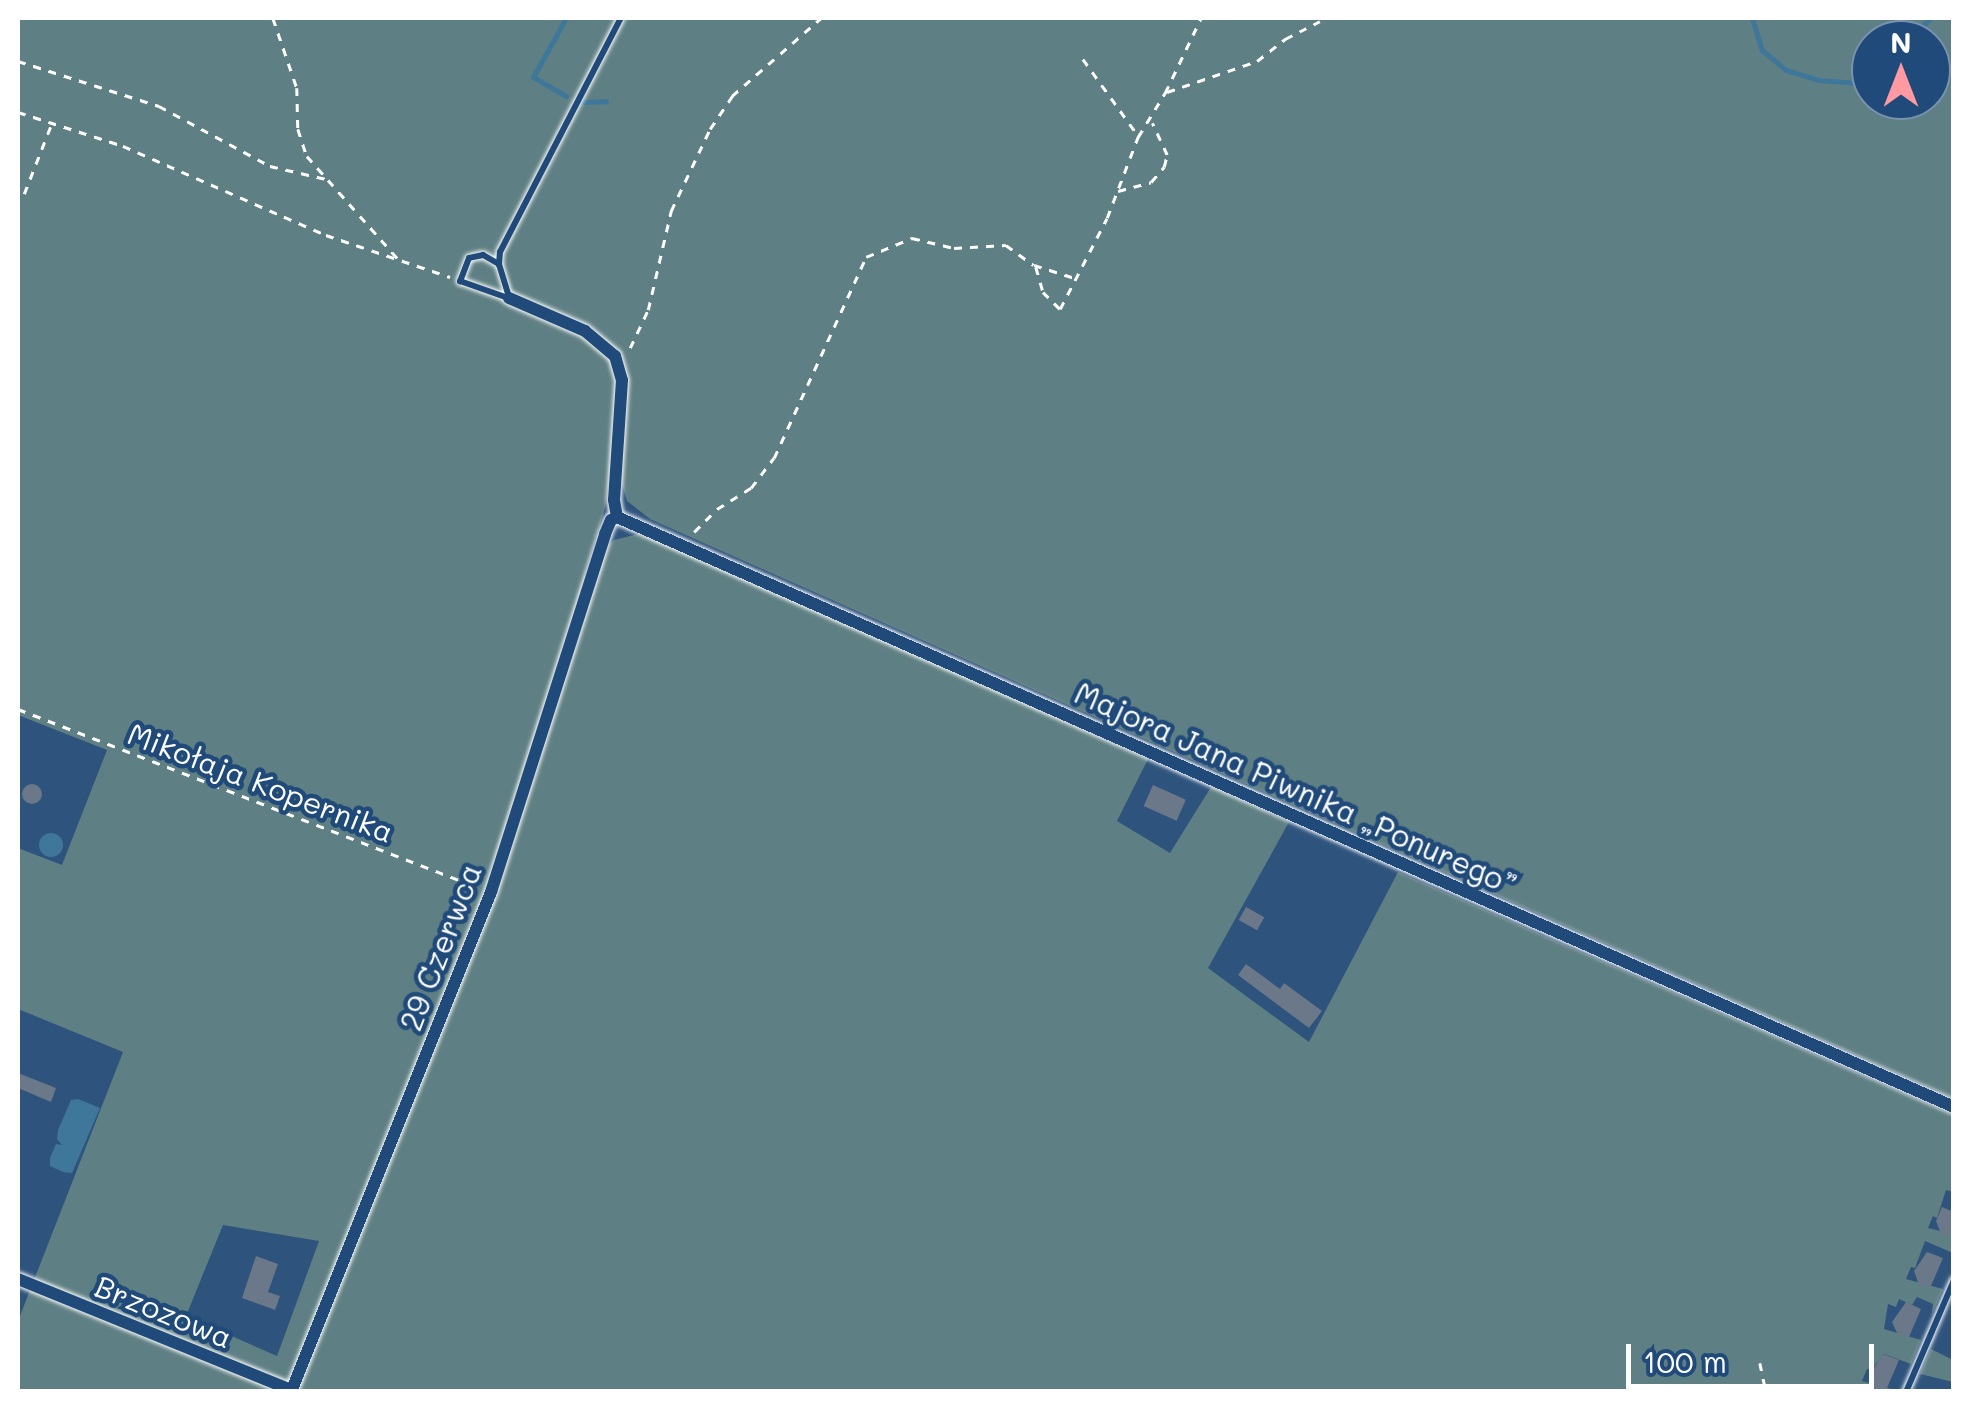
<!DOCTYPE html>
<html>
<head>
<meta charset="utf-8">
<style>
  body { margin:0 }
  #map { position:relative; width:1971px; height:1409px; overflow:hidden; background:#2e537d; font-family:Mali,sans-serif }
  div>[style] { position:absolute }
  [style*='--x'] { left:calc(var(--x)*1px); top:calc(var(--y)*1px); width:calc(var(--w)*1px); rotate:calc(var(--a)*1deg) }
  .green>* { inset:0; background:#5e7f83 }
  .water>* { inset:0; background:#3f779a }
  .round { border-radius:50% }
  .stream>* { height:5px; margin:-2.5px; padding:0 2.5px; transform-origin:2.5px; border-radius:2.5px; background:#3f779a }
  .building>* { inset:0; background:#6a7889; transform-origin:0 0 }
  .path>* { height:2.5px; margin-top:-1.25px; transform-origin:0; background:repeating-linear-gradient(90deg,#fff 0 8px,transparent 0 16px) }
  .roads { filter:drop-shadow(0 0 2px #fff) drop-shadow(0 0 2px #fff) }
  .lane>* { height:6px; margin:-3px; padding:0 3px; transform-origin:3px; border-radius:3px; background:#1f4a7a }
  .street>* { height:12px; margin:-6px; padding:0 6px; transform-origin:6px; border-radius:6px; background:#1f4a7a }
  span { translate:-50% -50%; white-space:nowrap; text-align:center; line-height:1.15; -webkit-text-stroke:9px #1f4a7a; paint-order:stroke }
  .street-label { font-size:30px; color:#fff }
  .frame { position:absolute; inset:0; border:20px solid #fff; pointer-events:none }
  .north { position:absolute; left:1851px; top:20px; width:100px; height:100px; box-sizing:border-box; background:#1f4a7a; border:2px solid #7992af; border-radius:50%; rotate:0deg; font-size:28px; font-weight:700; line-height:40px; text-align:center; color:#fff }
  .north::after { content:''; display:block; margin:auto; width:35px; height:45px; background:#ff9aa2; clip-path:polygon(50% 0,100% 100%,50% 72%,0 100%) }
  .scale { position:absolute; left:1626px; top:1344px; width:248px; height:45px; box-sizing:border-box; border:5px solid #fff; border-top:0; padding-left:12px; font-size:30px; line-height:35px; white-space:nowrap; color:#fff; -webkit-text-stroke:8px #1f4a7a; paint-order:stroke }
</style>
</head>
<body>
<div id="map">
  <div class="green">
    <i style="clip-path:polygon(evenodd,18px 18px,1953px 18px,1953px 1098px,650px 519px,627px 501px,621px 481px,610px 473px,605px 508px,584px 576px,594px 580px,604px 550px,614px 540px,638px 534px,653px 538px,1148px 759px,1117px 821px,1170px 853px,1211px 787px,1289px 822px,1208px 968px,1309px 1042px,1398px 872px,1953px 1115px,1953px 1192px,1946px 1190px,1937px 1218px,1933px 1216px,1928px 1228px,1953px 1234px,1953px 1253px,1925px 1241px,1915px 1268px,1911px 1267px,1906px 1279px,1943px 1289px,1932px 1314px,1933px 1304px,1917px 1297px,1912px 1305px,1899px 1299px,1896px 1307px,1888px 1304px,1884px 1329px,1921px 1340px,1911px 1364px,1884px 1354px,1871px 1370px,1867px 1369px,1862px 1381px,1899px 1391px,18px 1392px,18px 1321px,123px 1052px,18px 1009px,18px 848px,62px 865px,107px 750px,18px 715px,18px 18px,1871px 40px,1931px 40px,1931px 100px,1871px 100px,1871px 40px,18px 18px,223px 1225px,319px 1241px,277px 1356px,186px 1316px,223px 1225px)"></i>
    <i style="clip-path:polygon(1931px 1349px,1953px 1360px,1953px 1382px,1920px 1374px)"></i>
  </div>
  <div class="water">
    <i class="round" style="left:39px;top:833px;width:24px;height:24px"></i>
    <i style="clip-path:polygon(78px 1099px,100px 1108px,72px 1173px,63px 1172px,50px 1166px,50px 1158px,56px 1144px,62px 1145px,57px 1139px,58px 1130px,71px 1100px)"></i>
  </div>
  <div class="stream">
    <i style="--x:1752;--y:18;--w:34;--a:73"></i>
    <i style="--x:1762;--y:50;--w:31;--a:40"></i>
    <i style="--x:1786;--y:70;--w:34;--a:17"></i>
    <i style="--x:1818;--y:80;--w:53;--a:4.3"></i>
    <i style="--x:1910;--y:40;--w:30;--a:-48"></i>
    <i style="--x:566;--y:96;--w:38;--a:-150"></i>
    <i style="--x:533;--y:77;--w:68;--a:-60.8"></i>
    <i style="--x:582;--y:102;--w:24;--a:-2"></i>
  </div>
  <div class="building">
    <i class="round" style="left:22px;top:784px;width:20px;height:20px"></i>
    <i style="left:1153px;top:785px;width:36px;height:23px;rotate:24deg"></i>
    <i style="left:1246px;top:907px;width:21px;height:15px;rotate:29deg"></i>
    <i style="clip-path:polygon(1246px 964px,1280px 989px,1284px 983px,1322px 1011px,1309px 1028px,1238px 975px)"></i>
    <i style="clip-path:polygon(18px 1073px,56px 1088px,51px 1102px,18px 1088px)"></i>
    <i style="clip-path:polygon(1942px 1207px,1954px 1212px,1954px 1236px,1941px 1234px,1936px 1221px)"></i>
    <i style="clip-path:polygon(1927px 1252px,1943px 1258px,1931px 1286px,1919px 1285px,1914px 1271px)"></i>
    <i style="clip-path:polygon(256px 1256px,278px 1264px,268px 1292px,280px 1296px,275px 1310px,242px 1298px)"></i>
    <i style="clip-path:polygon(1906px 1302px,1921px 1309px,1909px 1337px,1898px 1335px,1892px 1322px)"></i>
    <i style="clip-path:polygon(1883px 1354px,1899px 1360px,1887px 1388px,1876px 1388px,1870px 1374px)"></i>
  </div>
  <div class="path">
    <i style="--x:273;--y:18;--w:74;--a:71.1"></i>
    <i style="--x:297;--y:88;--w:41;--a:88.6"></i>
    <i style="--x:298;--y:129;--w:28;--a:72"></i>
    <i style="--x:307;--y:156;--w:139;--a:48.5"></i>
    <i style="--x:1083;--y:59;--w:92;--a:54.2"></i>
    <i style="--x:18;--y:61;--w:148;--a:17.7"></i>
    <i style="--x:159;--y:106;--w:126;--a:28.4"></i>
    <i style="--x:270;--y:166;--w:62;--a:13.1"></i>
    <i style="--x:1167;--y:92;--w:95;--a:-19"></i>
    <i style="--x:1257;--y:61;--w:36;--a:-38"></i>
    <i style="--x:1285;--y:39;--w:39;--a:-27"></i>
    <i style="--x:18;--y:112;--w:110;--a:17.9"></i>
    <i style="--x:123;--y:146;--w:222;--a:23.7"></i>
    <i style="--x:326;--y:235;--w:131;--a:18.7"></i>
    <i style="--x:1118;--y:191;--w:34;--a:-15"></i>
    <i style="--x:1151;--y:182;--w:20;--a:-49"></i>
    <i style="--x:1164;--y:167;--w:12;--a:-76"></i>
    <i style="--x:1167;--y:155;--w:35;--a:-115"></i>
    <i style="--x:24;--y:194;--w:74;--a:-68.6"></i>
    <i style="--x:1036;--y:267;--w:26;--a:74"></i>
    <i style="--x:1043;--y:292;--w:24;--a:45"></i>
    <i style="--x:1060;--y:309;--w:102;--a:-62.7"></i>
    <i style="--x:1107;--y:218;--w:87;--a:-69.1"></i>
    <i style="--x:1138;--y:137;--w:52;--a:-58.5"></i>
    <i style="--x:1165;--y:93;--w:83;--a:-64.4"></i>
    <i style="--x:630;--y:348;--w:42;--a:-64.7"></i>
    <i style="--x:648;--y:310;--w:102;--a:-76.9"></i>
    <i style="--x:671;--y:211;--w:91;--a:-64.6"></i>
    <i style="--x:710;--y:129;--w:40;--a:-56"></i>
    <i style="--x:732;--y:96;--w:118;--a:-41.2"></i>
    <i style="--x:694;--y:532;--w:33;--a:-45"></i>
    <i style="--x:717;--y:509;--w:40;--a:-32"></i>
    <i style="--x:751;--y:488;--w:38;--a:-53"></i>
    <i style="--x:774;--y:458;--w:221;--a:-65.4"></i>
    <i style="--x:866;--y:257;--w:50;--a:-22.4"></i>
    <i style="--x:912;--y:238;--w:43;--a:13.4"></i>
    <i style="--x:954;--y:248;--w:52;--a:-3.3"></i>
    <i style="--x:1006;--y:245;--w:34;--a:36"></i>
    <i style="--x:1034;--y:265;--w:46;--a:17.7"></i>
    <i style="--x:18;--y:709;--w:490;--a:21.2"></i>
    <i style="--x:1760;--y:1363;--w:30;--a:78"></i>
  </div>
  <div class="roads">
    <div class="lane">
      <i style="--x:497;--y:263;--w:16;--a:-150"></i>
      <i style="--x:483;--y:255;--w:14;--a:168"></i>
      <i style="--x:469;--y:258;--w:25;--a:111"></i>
      <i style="--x:460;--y:281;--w:51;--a:19.5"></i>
      <i style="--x:509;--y:297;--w:34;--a:-107"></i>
      <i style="--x:499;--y:265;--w:13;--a:-86"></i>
      <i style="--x:500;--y:252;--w:263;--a:-62.7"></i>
      <i style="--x:1906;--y:1392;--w:122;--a:-66.8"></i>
    </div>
    <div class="street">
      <i style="--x:509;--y:298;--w:83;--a:23.5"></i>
      <i style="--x:585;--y:331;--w:39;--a:40"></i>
      <i style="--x:615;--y:356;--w:25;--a:74"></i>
      <i style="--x:622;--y:380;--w:120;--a:93.8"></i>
      <i style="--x:614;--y:500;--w:17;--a:80"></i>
      <i style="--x:617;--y:517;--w:1461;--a:23.81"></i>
      <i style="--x:18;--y:1279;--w:295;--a:22.1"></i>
      <i style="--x:291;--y:1392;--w:539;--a:-68.2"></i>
      <i style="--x:491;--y:892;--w:376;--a:-72.3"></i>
      <i style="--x:605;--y:534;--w:15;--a:-67"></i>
      <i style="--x:611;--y:520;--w:7;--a:-27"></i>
    </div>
  </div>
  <div class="street-label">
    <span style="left:261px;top:782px;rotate:21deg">Mikołaja Kopernika</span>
    <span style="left:1296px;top:788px;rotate:24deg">Majora Jana Piwnika „Ponurego”</span>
    <span style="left:440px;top:947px;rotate:-69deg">29 Czerwca</span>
    <span style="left:164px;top:1311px;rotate:22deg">Brzozowa</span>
  </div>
  <div class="frame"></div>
  <div class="north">N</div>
  <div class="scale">100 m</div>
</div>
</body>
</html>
